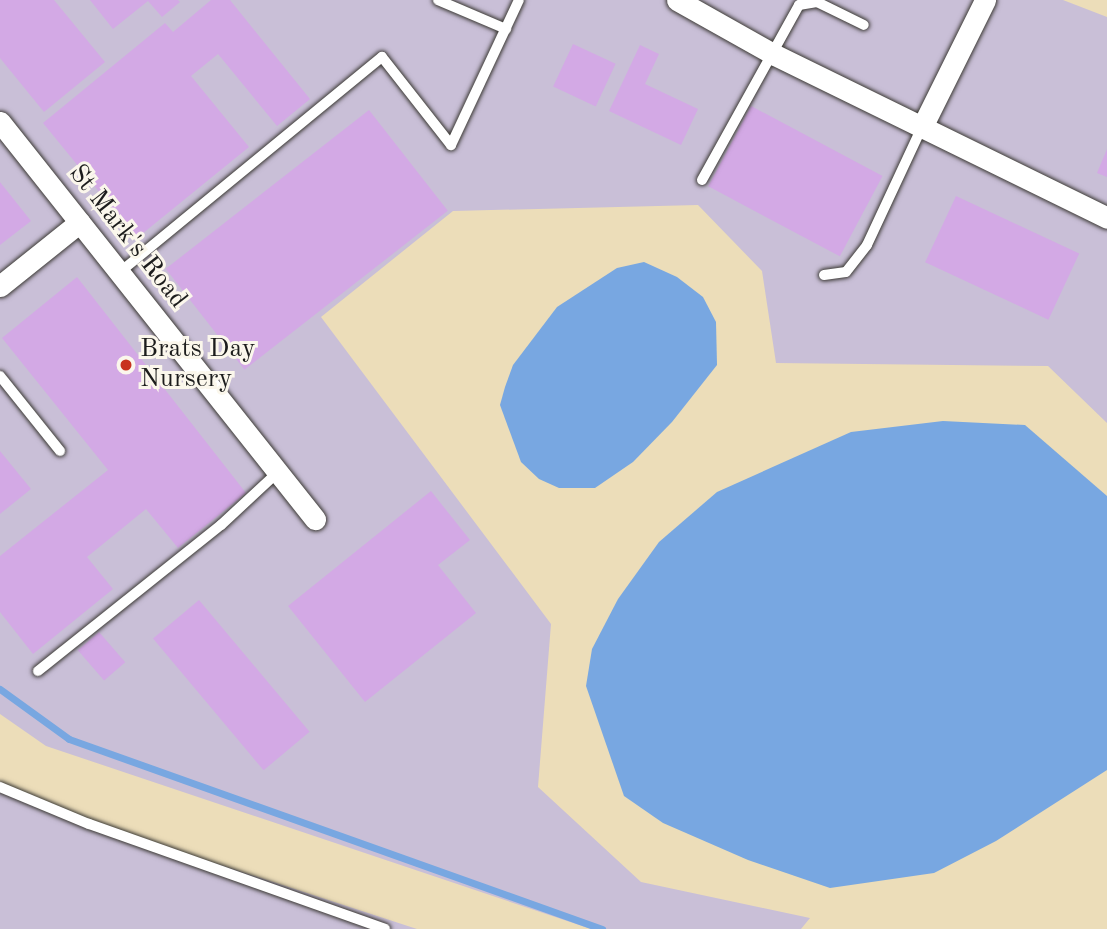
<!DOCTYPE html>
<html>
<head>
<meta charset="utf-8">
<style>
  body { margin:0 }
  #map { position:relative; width:1107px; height:929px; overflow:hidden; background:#ecddb9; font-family:"Old Standard TT",serif }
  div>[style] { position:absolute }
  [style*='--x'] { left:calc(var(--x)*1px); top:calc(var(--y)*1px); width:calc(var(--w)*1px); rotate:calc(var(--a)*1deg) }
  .industrial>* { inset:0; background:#c9bfd7 }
  .water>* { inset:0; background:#78a7e1 }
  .stream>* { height:7px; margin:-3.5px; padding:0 3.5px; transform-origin:3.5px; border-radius:3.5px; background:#78a7e1 }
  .building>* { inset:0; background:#d3a9e5; transform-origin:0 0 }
  .roads { filter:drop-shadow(0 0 2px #3b3934) drop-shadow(0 0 2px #3b3934) }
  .service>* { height:10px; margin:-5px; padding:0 5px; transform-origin:5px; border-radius:5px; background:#fff }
  .minor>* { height:21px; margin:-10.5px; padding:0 10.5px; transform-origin:10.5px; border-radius:10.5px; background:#fff }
  .dots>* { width:19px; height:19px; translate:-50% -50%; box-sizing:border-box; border:4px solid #fbf7ec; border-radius:50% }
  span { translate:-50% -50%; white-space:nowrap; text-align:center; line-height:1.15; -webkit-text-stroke:6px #fbf7ec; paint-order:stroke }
  .street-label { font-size:26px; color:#1c1c1c }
  .poi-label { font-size:26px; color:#1c1c1c }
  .left { translate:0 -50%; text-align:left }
</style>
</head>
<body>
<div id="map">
  <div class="industrial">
    <i style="clip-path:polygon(0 0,1063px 0,1107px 17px,1107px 423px,1048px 366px,776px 363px,762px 271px,698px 205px,453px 211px,321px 317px,551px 624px,538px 787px,641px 882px,810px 918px,801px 929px,591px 929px,46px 746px,0 714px)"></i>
    <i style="clip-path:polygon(0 782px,65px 814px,417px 929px,0 929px)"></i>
  </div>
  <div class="water">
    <i style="clip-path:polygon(644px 262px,677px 277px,703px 297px,716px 322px,717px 365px,672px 422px,633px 462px,595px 488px,559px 488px,539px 479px,521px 462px,500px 405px,505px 387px,513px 365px,557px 307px,617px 268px)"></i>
    <i style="clip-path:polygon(943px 421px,1025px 425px,1107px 496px,1107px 770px,996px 841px,934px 873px,830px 888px,748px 860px,663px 823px,624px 796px,586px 686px,592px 649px,618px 599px,659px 542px,717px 492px,851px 432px)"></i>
  </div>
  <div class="stream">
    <i style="--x:0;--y:689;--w:85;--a:35.9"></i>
    <i style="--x:69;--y:739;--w:566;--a:19.62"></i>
  </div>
  <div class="building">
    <i style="clip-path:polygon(0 0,54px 0,105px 62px,44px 112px,0 58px)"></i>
    <i style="clip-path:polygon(90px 0,178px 0,180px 2px,162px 17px,148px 1px,113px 29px)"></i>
    <i style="clip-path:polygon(211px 0,230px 0,310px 99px,277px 126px,218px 54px,191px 76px,249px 147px,137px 238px,43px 123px,165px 23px,173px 32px)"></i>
    <i style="left:573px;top:44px;width:47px;height:47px;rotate:25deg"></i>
    <i style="clip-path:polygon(640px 45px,659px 54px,645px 84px,698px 109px,681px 145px,609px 111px)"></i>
    <i style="left:751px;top:106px;width:149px;height:91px;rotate:28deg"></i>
    <i style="left:369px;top:110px;width:128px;height:258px;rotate:52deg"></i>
    <i style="clip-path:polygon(1107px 149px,1107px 177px,1097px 173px)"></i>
    <i style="clip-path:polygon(0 182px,31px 221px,0 245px)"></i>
    <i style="left:956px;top:196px;width:136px;height:73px;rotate:25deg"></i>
    <i style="clip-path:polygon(77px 277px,246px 493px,178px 548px,146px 509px,87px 557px,113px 589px,33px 654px,0 612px,0 556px,108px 470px,2px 338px)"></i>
    <i style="clip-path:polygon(0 451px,31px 489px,0 514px)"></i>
    <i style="clip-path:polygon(431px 491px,470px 540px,438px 565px,476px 613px,365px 702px,288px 606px)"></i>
    <i style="left:199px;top:600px;width:172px;height:60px;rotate:50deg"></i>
    <i style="left:99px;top:632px;width:40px;height:28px;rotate:49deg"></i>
  </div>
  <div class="roads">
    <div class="service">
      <i style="--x:438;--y:0;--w:74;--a:23.1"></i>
      <i style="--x:702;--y:180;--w:200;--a:-61"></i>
      <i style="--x:799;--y:5;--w:18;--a:-9"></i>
      <i style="--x:817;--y:2;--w:52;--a:26.1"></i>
      <i style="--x:120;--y:272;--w:339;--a:-39.4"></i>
      <i style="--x:382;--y:57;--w:112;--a:51.9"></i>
      <i style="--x:451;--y:145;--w:160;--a:-64.9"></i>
      <i style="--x:824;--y:275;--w:22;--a:-8"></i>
      <i style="--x:846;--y:272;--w:34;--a:-52"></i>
      <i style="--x:867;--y:245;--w:130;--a:-65"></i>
      <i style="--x:0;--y:376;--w:96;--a:51.3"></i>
      <i style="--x:38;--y:671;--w:234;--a:-38.6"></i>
      <i style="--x:221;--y:525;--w:78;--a:-42.9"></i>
      <i style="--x:0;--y:787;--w:96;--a:22.6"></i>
      <i style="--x:89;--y:824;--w:314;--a:19.5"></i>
    </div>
    <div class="minor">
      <i style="--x:677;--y:0;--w:112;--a:29.3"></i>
      <i style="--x:775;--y:55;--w:370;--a:26.1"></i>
      <i style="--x:0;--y:122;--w:507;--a:51.57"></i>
      <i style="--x:922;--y:127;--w:142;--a:-63.6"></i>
      <i style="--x:0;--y:286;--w:102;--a:-38.7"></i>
    </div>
  </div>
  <div class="dots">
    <i style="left:126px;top:365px;background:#c8321e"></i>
  </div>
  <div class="street-label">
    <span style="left:127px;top:237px;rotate:52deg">St Mark's Road</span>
  </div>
  <div class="poi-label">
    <span class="left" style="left:140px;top:365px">Brats Day<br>Nursery</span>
  </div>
</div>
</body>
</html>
